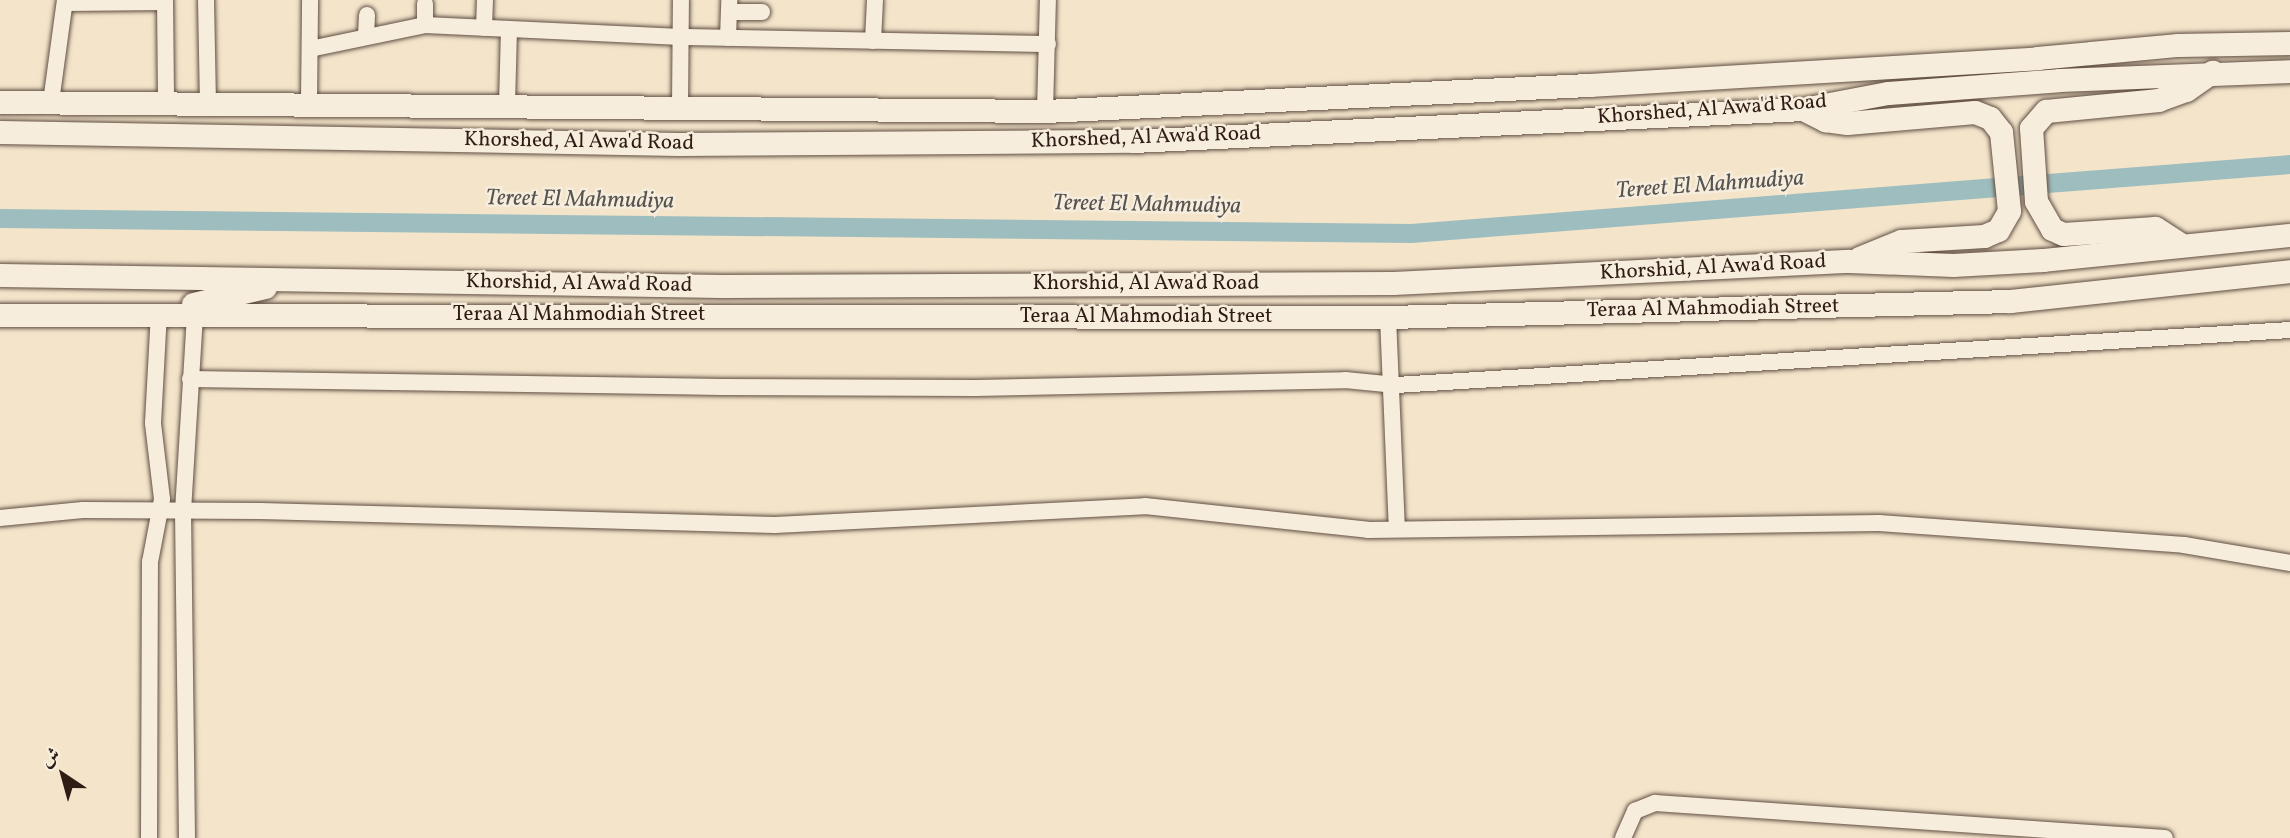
<!DOCTYPE html>
<html>
<head>
<meta charset="utf-8">
<style>
  body { margin:0 }
  #map { position:relative; width:2290px; height:838px; overflow:hidden; background:#f3e4ca; font-family:Vollkorn,Amiri,serif }
  div>[style] { position:absolute }
  [style*='--x'] { left:calc(var(--x)*1px); top:calc(var(--y)*1px); width:calc(var(--w)*1px); rotate:calc(var(--a)*1deg) }
  .canal>* { height:19px; margin:-9.5px; padding:0 9.5px; transform-origin:9.5px; border-radius:9.5px; background:#9ebdbe }
  .roads { filter:drop-shadow(0 0 2px #604e42) drop-shadow(0 0 2px #604e42) }
  .street>* { height:16px; margin:-8px; padding:0 8px; transform-origin:8px; border-radius:8px; background:#f7eddd }
  .secondary>* { height:23px; margin:-11.5px; padding:0 11.5px; transform-origin:11.5px; border-radius:11.5px; background:#f7eddd }
  span { translate:-50% -50%; white-space:nowrap; text-align:center; line-height:1.15; -webkit-text-stroke:5px #f7eddd; paint-order:stroke }
  .street-label { font-size:21px; color:#2f1c14 }
  .water-label { font-size:23px; color:#565450; font-style:italic }
  .north { position:absolute; left:28px; top:740px; width:70px; height:70px; -webkit-text-stroke:5px #f7eddd; paint-order:stroke; rotate:324deg; font-size:19px; font-weight:700; line-height:28px; text-align:center; color:#2f1c14 }
  .north::after { content:''; display:block; margin:auto; width:24px; height:32px; background:#2f1c14; clip-path:polygon(50% 0,100% 100%,50% 72%,0 100%) }
</style>
</head>
<body>
<div id="map">
  <div class="canal">
    <i style="--x:0;--y:218;--w:1411;--a:0.61"></i>
    <i style="--x:1411;--y:233;--w:882;--a:-4.49"></i>
  </div>
  <div class="roads">
    <div class="street">
      <i style="--x:165;--y:0;--w:103;--a:89.4"></i>
      <i style="--x:206;--y:0;--w:103;--a:88.9"></i>
      <i style="--x:65;--y:3;--w:100;--a:-0.6"></i>
      <i style="--x:729;--y:12;--w:33;--a:0"></i>
      <i style="--x:425;--y:25;--w:21;--a:-90"></i>
      <i style="--x:484;--y:28;--w:28;--a:-88"></i>
      <i style="--x:366;--y:35;--w:20;--a:-87"></i>
      <i style="--x:728;--y:38;--w:38;--a:-88"></i>
      <i style="--x:873;--y:41;--w:41;--a:-87.2"></i>
      <i style="--x:310;--y:49;--w:117;--a:-11.8"></i>
      <i style="--x:425;--y:25;--w:256;--a:2.7"></i>
      <i style="--x:681;--y:37;--w:367;--a:1.1"></i>
      <i style="--x:51;--y:102;--w:103;--a:-82.2"></i>
      <i style="--x:309;--y:102;--w:102;--a:-89.4"></i>
      <i style="--x:507;--y:105;--w:76;--a:-88.5"></i>
      <i style="--x:680;--y:107;--w:107;--a:-89.5"></i>
      <i style="--x:1045;--y:111;--w:111;--a:-88.5"></i>
      <i style="--x:1388;--y:317;--w:211;--a:87.6"></i>
      <i style="--x:190;--y:379;--w:531;--a:0.86"></i>
      <i style="--x:721;--y:387;--w:255;--a:0.2"></i>
      <i style="--x:976;--y:388;--w:369;--a:-1.2"></i>
      <i style="--x:1345;--y:380;--w:51;--a:5.6"></i>
      <i style="--x:1396;--y:385;--w:896;--a:-3.52"></i>
      <i style="--x:0;--y:518;--w:83;--a:-5.5"></i>
      <i style="--x:83;--y:510;--w:177;--a:0.3"></i>
      <i style="--x:260;--y:511;--w:515;--a:1.56"></i>
      <i style="--x:775;--y:525;--w:370;--a:-2.9"></i>
      <i style="--x:1145;--y:506;--w:224;--a:6.1"></i>
      <i style="--x:1368;--y:530;--w:511;--a:-0.78"></i>
      <i style="--x:1879;--y:523;--w:306;--a:4.1"></i>
      <i style="--x:2184;--y:545;--w:108;--a:9.6"></i>
      <i style="--x:149;--y:838;--w:276;--a:-89.8"></i>
      <i style="--x:150;--y:562;--w:64;--a:-79.2"></i>
      <i style="--x:162;--y:499;--w:77;--a:-96.8"></i>
      <i style="--x:153;--y:423;--w:111;--a:-86.9"></i>
      <i style="--x:187;--y:838;--w:327;--a:-90.7"></i>
      <i style="--x:183;--y:511;--w:198;--a:-86.5"></i>
      <i style="--x:1623;--y:838;--w:30;--a:-66"></i>
      <i style="--x:1635;--y:811;--w:22;--a:-22"></i>
      <i style="--x:1655;--y:803;--w:511;--a:3.93"></i>
    </div>
    <div class="secondary">
      <i style="--x:0;--y:102;--w:1045;--a:0.49"></i>
      <i style="--x:1045;--y:111;--w:545;--a:-2.74"></i>
      <i style="--x:1589;--y:85;--w:449;--a:-3.4"></i>
      <i style="--x:2037;--y:58;--w:142;--a:-5.3"></i>
      <i style="--x:2178;--y:45;--w:112;--a:-1"></i>
      <i style="--x:1803;--y:109;--w:25;--a:27"></i>
      <i style="--x:1825;--y:120;--w:22;--a:8"></i>
      <i style="--x:1847;--y:123;--w:128;--a:-4.9"></i>
      <i style="--x:1975;--y:112;--w:16;--a:22"></i>
      <i style="--x:1990;--y:118;--w:18;--a:52"></i>
      <i style="--x:2001;--y:132;--w:79;--a:84.2"></i>
      <i style="--x:2009;--y:211;--w:22;--a:120"></i>
      <i style="--x:1998;--y:230;--w:15;--a:157"></i>
      <i style="--x:1984;--y:236;--w:83;--a:176.6"></i>
      <i style="--x:1901;--y:241;--w:45;--a:158"></i>
      <i style="--x:0;--y:132;--w:678;--a:1.01"></i>
      <i style="--x:678;--y:144;--w:455;--a:-0.4"></i>
      <i style="--x:1133;--y:141;--w:671;--a:-2.73"></i>
      <i style="--x:1803;--y:109;--w:86;--a:-10.7"></i>
      <i style="--x:1888;--y:93;--w:171;--a:-4.3"></i>
      <i style="--x:2059;--y:80;--w:231;--a:-2.2"></i>
      <i style="--x:2180;--y:244;--w:30;--a:-147"></i>
      <i style="--x:2155;--y:228;--w:92;--a:176.3"></i>
      <i style="--x:2063;--y:234;--w:12;--a:-156"></i>
      <i style="--x:2052;--y:229;--w:32;--a:-120"></i>
      <i style="--x:2036;--y:201;--w:73;--a:-93.9"></i>
      <i style="--x:2031;--y:128;--w:23;--a:-49"></i>
      <i style="--x:2046;--y:111;--w:113;--a:-5.6"></i>
      <i style="--x:2158;--y:100;--w:30;--a:-20"></i>
      <i style="--x:2186;--y:90;--w:32;--a:-35"></i>
      <i style="--x:0;--y:275;--w:722;--a:0.87"></i>
      <i style="--x:722;--y:286;--w:671;--a:-0.26"></i>
      <i style="--x:1393;--y:283;--w:457;--a:-2.8"></i>
      <i style="--x:1849;--y:261;--w:104;--a:2.2"></i>
      <i style="--x:1953;--y:265;--w:90;--a:-3.2"></i>
      <i style="--x:2043;--y:260;--w:248;--a:-5.8"></i>
      <i style="--x:193;--y:304;--w:74;--a:-13.3"></i>
      <i style="--x:0;--y:315;--w:1388;--a:0.08"></i>
      <i style="--x:1388;--y:317;--w:622;--a:-1.47"></i>
      <i style="--x:2010;--y:301;--w:282;--a:-6.1"></i>
    </div>
  </div>
  <div class="street-label">
    <span style="left:1712px;top:110px;rotate:-4deg">Khorshed, Al Awa'd Road</span>
    <span style="left:1146px;top:138px;rotate:-2deg">Khorshed, Al Awa'd Road</span>
    <span style="left:579px;top:142px;rotate:1deg">Khorshed, Al Awa'd Road</span>
    <span style="left:1713px;top:268px;rotate:-3deg">Khorshid, Al Awa'd Road</span>
    <span style="left:579px;top:284px;rotate:1deg">Khorshid, Al Awa'd Road</span>
    <span style="left:1146px;top:284px">Khorshid, Al Awa'd Road</span>
    <span style="left:1713px;top:309px;rotate:-1deg">Teraa Al Mahmodiah Street</span>
    <span style="left:579px;top:315px">Teraa Al Mahmodiah Street</span>
    <span style="left:1146px;top:317px">Teraa Al Mahmodiah Street</span>
  </div>
  <div class="water-label">
    <span style="left:1710px;top:185px;rotate:-4deg">Tereet El Mahmudiya</span>
    <span style="left:580px;top:200px;rotate:1deg">Tereet El Mahmudiya</span>
    <span style="left:1147px;top:205px;rotate:1deg">Tereet El Mahmudiya</span>
  </div>
  <div class="north">ش</div>
</div>
</body>
</html>
